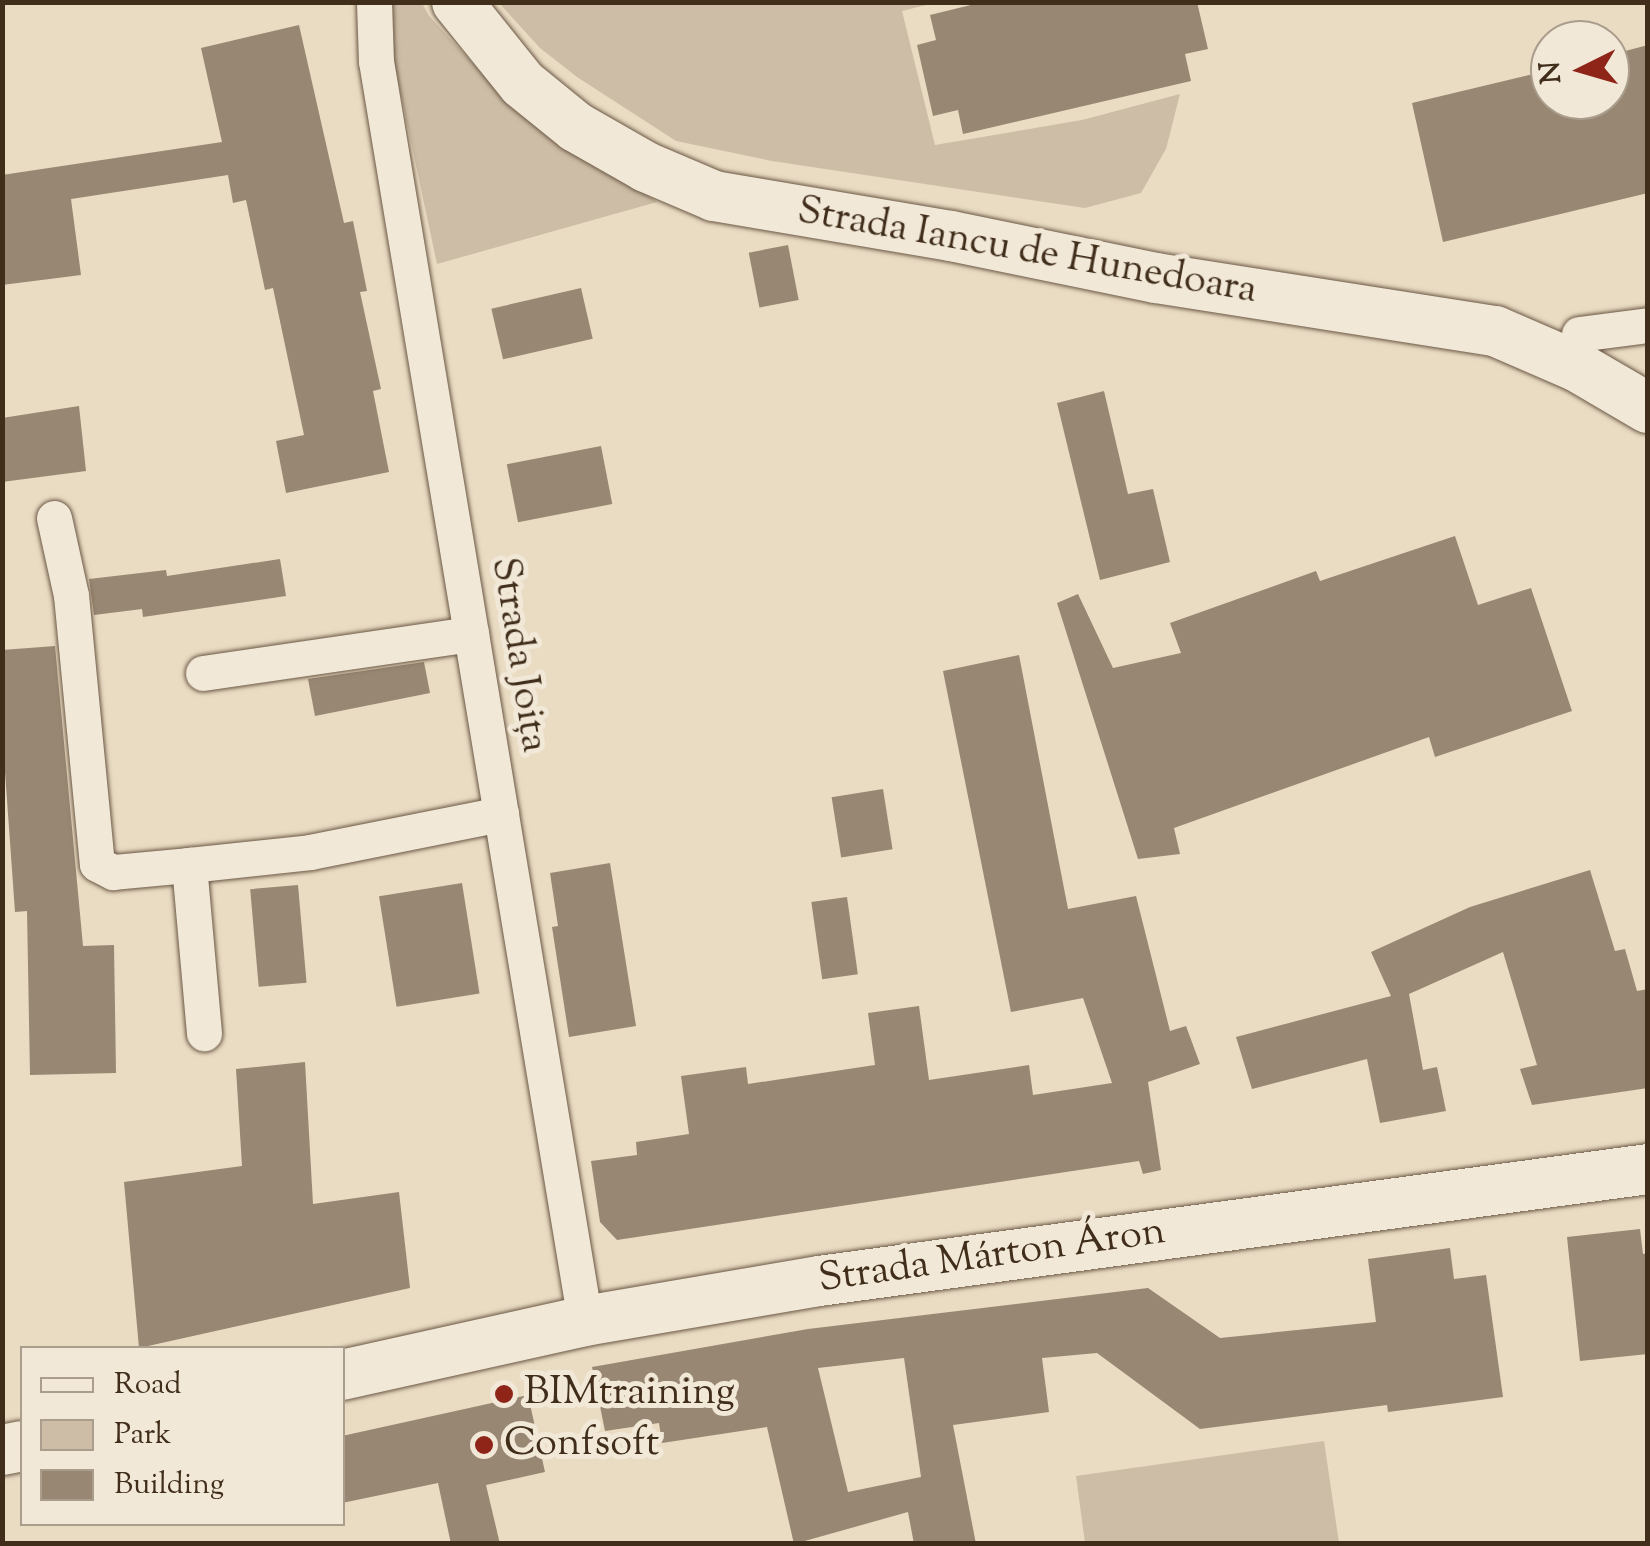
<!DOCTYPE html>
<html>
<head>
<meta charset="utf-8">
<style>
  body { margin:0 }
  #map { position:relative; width:1650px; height:1546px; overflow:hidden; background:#eadbc3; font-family:"Sorts Mill Goudy",serif }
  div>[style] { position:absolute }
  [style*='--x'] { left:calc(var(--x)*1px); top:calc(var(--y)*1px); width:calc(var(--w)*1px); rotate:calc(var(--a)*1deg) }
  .green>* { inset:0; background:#cdbda6 }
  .building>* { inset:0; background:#988772; transform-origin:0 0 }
  .roads { filter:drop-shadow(0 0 2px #6a5844) drop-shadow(0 0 2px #6a5844) }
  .street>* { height:35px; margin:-17.5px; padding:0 17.5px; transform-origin:17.5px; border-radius:17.5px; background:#f1e8d8 }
  .secondary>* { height:50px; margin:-25px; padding:0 25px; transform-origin:25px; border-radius:25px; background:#f1e8d8 }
  .dots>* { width:28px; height:28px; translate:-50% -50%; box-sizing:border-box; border:5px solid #f1e8d8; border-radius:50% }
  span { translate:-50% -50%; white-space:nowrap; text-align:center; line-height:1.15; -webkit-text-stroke:10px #f1e8d8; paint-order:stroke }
  .street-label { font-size:40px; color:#402d1a }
  .poi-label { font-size:40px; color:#402d1a }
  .left { translate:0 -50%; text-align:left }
  .frame { position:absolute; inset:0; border:5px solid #402d1a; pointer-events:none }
  .legend { position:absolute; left:20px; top:1346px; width:325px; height:180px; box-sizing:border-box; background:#f1e8d8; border:2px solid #aa9d8c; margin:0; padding:12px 18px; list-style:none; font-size:30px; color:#402d1a }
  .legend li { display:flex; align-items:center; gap:20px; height:50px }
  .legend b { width:50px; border:2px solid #aa9d8c }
  .north { position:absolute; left:1530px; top:20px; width:100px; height:100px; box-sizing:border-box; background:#f1e8d8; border:2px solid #aa9d8c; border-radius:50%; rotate:265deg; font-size:28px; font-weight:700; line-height:40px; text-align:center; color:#402d1a }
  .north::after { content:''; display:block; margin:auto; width:35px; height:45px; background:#8f2418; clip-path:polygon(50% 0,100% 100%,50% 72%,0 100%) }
</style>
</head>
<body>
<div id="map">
  <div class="green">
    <i style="clip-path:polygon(393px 3px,422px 3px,429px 16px,501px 94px,657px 202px,437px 264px,394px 62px)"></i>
    <i style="clip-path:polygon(499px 3px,934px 3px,902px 11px,935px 145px,1082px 120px,1180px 94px,1166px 149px,1141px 193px,1085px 208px,772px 161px,676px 141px,577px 77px,540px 48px)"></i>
    <i style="clip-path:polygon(1324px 1441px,1339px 1543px,1085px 1543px,1076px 1476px)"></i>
  </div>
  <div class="building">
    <i style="clip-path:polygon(983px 2px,1197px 2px,1208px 49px,1185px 54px,1191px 81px,963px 134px,958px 110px,933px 116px,917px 45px,936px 40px,930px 15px)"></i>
    <i style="clip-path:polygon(299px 25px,344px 223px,353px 221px,367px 291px,360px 292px,381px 389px,373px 391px,389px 472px,286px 493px,276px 441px,304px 435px,273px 288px,265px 290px,246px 200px,233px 203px,228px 175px,71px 199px,81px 275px,2px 285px,2px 175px,222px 142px,201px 48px)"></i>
    <i style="clip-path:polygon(1648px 45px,1648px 193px,1443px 242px,1412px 103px,1550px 70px,1550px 100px,1610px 100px,1610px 55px)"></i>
    <i style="left:788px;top:245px;width:56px;height:40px;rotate:79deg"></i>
    <i style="left:581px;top:288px;width:52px;height:92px;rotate:77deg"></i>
    <i style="clip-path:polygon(1104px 391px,1128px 494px,1153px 489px,1170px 562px,1100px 580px,1057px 403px)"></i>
    <i style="clip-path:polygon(79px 406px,86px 471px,2px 482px,2px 418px)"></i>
    <i style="left:601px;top:446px;width:59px;height:96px;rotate:79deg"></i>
    <i style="clip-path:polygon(1455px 536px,1478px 605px,1531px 588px,1572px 711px,1435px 757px,1429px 737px,1174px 828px,1180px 854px,1138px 859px,1057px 603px,1078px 594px,1113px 668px,1181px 653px,1170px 623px,1316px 571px,1320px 581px)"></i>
    <i style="clip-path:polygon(280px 559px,286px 596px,143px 617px,142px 609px,94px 615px,89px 579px,166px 570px,167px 576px)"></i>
    <i style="clip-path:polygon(55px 646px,83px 946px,114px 945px,116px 1073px,30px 1075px,27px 911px,15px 912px,2px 730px,2px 650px)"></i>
    <i style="clip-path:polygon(1019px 655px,1068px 909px,1136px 896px,1170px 1031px,1186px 1026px,1200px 1064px,1148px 1082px,1161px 1170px,1143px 1174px,1139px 1161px,617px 1240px,600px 1222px,591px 1161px,637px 1155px,636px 1142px,689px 1134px,681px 1076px,746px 1067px,748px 1084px,875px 1065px,868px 1013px,919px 1006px,929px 1080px,1029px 1065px,1033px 1095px,1112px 1083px,1083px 998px,1011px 1012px,943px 671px)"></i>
    <i style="clip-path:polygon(424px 662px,430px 693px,315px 716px,308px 679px)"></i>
    <i style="left:883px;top:789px;width:61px;height:52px;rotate:81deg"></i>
    <i style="clip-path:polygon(610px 863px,636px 1026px,569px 1037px,552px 927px,558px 926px,550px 873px)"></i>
    <i style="clip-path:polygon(1590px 870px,1615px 951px,1625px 949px,1637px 991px,1648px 989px,1648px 1088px,1532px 1105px,1520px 1069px,1537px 1065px,1503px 952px,1409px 994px,1423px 1070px,1437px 1067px,1446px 1111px,1380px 1123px,1367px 1059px,1252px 1089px,1236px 1037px,1391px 996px,1371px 952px,1470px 907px)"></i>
    <i style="left:462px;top:883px;width:112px;height:84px;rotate:81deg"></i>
    <i style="left:298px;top:885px;width:98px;height:48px;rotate:85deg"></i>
    <i style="left:847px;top:897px;width:78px;height:36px;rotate:82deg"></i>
    <i style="clip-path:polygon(305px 1062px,313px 1204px,399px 1192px,410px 1288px,139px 1348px,124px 1182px,242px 1166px,236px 1069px)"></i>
    <i style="clip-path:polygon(1640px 1229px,1643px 1254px,1648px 1253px,1648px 1354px,1580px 1361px,1567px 1237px)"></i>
    <i style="clip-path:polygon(evenodd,1450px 1248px,1454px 1279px,1486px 1275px,1503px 1397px,1388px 1412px,1387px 1405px,1200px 1429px,1097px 1353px,1042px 1358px,1049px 1412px,953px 1425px,976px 1544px,914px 1544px,908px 1512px,794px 1544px,767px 1427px,662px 1443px,659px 1423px,605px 1431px,592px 1367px,808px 1329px,1148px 1288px,1220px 1338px,1376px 1322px,1368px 1259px,1450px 1248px,904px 1358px,921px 1477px,848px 1492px,818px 1368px,904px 1358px)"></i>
    <i style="clip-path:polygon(528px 1395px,545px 1472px,486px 1485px,500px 1544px,451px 1544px,438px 1483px,342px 1503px,342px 1436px)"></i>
  </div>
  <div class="roads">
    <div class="street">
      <i style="--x:374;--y:2;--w:59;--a:88.1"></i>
      <i style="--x:376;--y:61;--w:1277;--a:80.58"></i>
      <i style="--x:1579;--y:334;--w:70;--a:-7.4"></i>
      <i style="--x:54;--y:518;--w:79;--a:77.6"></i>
      <i style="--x:71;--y:595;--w:270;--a:84.5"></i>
      <i style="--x:97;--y:864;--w:18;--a:27"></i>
      <i style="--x:113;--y:872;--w:76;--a:-5.3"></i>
      <i style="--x:189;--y:865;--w:169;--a:84.9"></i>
      <i style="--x:203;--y:673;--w:271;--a:-8.3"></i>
      <i style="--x:189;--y:865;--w:122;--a:-6.1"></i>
      <i style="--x:310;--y:852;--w:195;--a:-11.3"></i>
    </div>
    <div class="secondary">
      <i style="--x:457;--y:2;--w:105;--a:51.2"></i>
      <i style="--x:523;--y:84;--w:68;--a:39.1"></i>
      <i style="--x:576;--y:127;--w:81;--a:29.7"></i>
      <i style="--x:646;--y:167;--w:74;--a:23.1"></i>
      <i style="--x:714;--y:196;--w:240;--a:9.6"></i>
      <i style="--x:951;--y:236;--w:209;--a:11.6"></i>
      <i style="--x:1156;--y:278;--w:343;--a:8.9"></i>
      <i style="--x:1495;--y:331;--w:88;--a:23.4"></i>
      <i style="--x:1576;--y:366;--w:83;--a:30.3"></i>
      <i style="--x:342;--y:1375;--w:249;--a:-12.5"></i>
      <i style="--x:585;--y:1321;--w:237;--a:-9.7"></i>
      <i style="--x:819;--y:1281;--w:837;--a:-7.69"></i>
      <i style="--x:2;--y:1450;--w:20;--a:-11"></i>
    </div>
  </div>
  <div class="dots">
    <i style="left:504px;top:1394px;background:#8f2418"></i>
    <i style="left:484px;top:1445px;background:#8f2418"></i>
  </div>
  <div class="street-label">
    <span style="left:1027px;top:252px;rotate:10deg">Strada Iancu de Hunedoara</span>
    <span style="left:518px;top:655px;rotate:81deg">Strada Joița</span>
    <span style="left:992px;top:1257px;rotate:-8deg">Strada Márton Áron</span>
  </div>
  <div class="poi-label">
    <span class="left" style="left:524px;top:1394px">BIMtraining</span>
    <span class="left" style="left:504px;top:1445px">Confsoft</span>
  </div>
  <div class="frame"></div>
  <ul class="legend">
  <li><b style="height:12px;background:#f1e8d8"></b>Road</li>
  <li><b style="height:28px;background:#cdbda6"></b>Park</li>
  <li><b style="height:28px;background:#988772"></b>Building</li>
  </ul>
  <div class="north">N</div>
</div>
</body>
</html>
